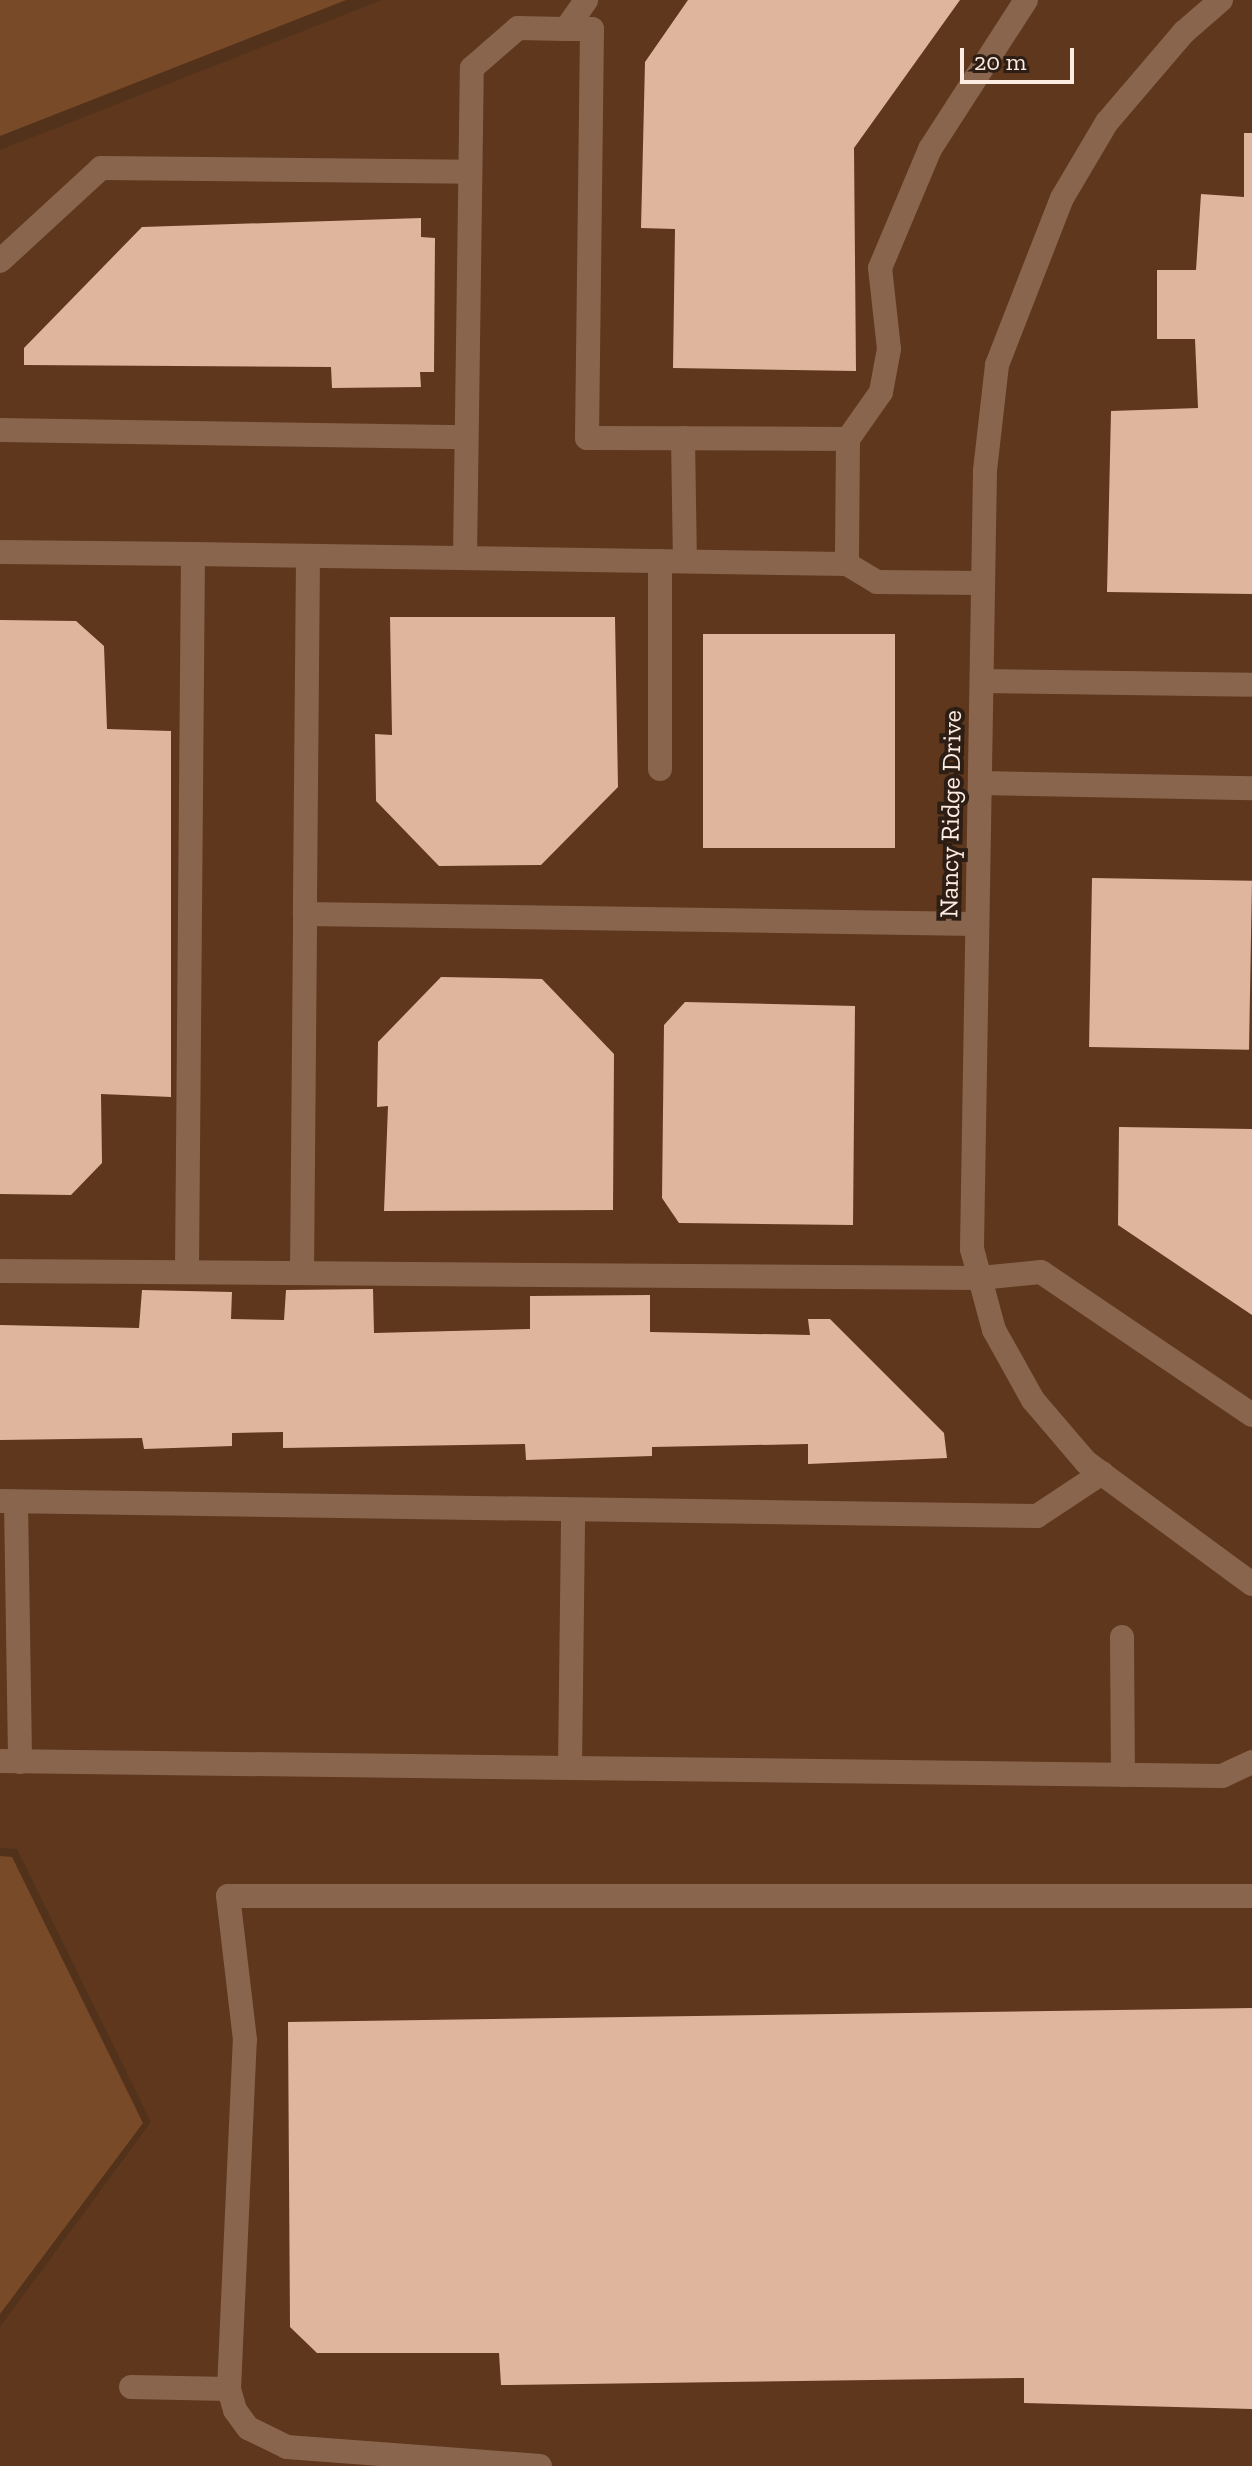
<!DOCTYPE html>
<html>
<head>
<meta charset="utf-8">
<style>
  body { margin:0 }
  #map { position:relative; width:1252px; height:2466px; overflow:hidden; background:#53321c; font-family:"Zilla Slab",serif }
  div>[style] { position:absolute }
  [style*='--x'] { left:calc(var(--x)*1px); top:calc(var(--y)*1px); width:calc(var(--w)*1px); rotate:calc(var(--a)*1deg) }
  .built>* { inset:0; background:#5e371c }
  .green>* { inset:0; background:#794a28 }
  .building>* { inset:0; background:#dfb69d; transform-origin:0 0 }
  .minor>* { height:24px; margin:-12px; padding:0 12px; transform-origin:12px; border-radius:12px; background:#89654e }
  span { translate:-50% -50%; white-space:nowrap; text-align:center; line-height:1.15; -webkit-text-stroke:8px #2d1e15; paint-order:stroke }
  .street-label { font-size:26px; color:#fdece1 }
  .scale { position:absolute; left:960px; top:48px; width:114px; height:36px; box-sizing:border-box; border:4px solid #fdece1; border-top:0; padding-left:10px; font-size:24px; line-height:28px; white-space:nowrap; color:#fdece1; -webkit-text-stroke:6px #2d1e15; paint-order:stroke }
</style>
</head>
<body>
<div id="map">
  <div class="built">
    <i style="clip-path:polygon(382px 0,1252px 0,1252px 2466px,0 2466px,0 2327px,151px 2122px,17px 1849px,0 1848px,0 150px)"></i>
  </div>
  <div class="green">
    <i style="clip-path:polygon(0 0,346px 0,0 136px)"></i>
    <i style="clip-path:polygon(0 1856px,12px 1857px,143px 2123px,0 2314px)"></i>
  </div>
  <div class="building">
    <i style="clip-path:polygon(688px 0,960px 0,854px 148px,856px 371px,673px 368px,675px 229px,641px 228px,645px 62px)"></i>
    <i style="clip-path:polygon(1244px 133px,1252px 133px,1252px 594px,1107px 592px,1111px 411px,1198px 408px,1195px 339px,1157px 339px,1157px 270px,1196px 270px,1201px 194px,1244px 197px)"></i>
    <i style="clip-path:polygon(421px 218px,421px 237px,435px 238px,434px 372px,420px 372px,421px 387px,332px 388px,331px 367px,24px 365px,24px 348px,142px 227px)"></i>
    <i style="clip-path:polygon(390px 617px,615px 617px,618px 787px,541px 865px,439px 866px,376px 801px,375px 734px,392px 735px)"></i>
    <i style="clip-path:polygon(0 620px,76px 621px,104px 646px,107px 729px,171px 731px,171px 1097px,101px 1094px,102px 1163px,71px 1195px,0 1194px)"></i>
    <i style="left:895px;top:634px;width:214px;height:192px;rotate:90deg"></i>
    <i style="left:1092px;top:878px;width:160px;height:169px;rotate:1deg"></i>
    <i style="clip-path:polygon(441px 977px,542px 979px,614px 1054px,613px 1210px,384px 1211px,388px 1106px,377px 1107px,378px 1042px)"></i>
    <i style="clip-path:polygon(685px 1002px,855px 1006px,853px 1225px,679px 1223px,662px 1198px,664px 1025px)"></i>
    <i style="clip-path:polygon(1119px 1127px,1252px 1129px,1252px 1315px,1118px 1225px)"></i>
    <i style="clip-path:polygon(373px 1289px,374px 1333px,530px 1329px,530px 1296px,650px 1295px,650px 1332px,810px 1335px,808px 1319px,830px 1319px,944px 1433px,947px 1458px,808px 1464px,808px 1444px,652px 1447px,652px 1456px,526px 1460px,525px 1444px,283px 1448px,283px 1432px,232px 1433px,232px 1446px,144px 1449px,142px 1438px,0 1440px,0 1325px,139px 1328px,142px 1290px,232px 1292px,231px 1319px,284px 1320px,286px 1290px)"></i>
    <i style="clip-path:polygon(1252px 2008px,1252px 2409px,1024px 2403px,1024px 2378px,501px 2385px,499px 2353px,317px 2353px,290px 2327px,288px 2022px)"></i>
  </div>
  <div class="minor">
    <i style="--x:1221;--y:0;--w:49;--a:139.1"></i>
    <i style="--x:1184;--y:32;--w:118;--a:130.5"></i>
    <i style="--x:1107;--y:122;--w:88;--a:120.6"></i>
    <i style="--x:1062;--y:198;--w:179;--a:111.3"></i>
    <i style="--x:997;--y:365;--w:107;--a:96.5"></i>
    <i style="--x:985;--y:471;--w:778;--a:90.96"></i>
    <i style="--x:972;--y:1249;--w:84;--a:74.8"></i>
    <i style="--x:994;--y:1330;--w:80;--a:60.9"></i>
    <i style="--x:1033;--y:1400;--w:82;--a:49.5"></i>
    <i style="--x:1086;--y:1462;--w:206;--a:36.3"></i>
    <i style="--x:566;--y:29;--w:35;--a:-55"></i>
    <i style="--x:0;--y:261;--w:137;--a:-42.6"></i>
    <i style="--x:101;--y:168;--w:369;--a:0.6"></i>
    <i style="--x:0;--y:430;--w:466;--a:0.9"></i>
    <i style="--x:683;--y:438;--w:123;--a:89.1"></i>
    <i style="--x:848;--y:439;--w:57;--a:-54.9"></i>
    <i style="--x:881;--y:392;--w:44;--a:-79.5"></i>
    <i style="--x:889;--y:349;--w:81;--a:-96.3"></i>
    <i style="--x:880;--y:268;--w:129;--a:-67.2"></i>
    <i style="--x:930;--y:149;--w:177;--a:-57.2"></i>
    <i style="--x:0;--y:552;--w:193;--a:0.6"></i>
    <i style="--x:193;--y:554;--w:718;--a:90.48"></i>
    <i style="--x:193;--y:554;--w:654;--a:0.88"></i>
    <i style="--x:847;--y:564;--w:35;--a:31"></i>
    <i style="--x:877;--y:582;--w:106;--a:0.5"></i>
    <i style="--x:308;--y:556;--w:358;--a:90.5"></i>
    <i style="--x:305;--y:914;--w:672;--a:0.85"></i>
    <i style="--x:465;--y:558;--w:490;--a:-89.2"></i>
    <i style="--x:472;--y:68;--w:61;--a:-41"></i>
    <i style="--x:518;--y:28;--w:48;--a:1.2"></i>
    <i style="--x:566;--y:29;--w:26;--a:0"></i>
    <i style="--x:592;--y:29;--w:409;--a:90.7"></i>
    <i style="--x:587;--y:438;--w:261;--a:0.2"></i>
    <i style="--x:848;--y:439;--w:125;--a:90.5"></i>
    <i style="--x:660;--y:561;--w:208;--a:90"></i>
    <i style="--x:982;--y:681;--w:270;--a:0.8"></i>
    <i style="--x:980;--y:783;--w:272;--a:1.1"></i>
    <i style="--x:0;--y:1271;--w:980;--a:0.41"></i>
    <i style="--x:980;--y:1278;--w:61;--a:-5.6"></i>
    <i style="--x:1041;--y:1272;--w:255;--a:34.1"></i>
    <i style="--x:302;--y:1273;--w:359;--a:-89.5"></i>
    <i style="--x:0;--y:1501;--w:1037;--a:0.83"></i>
    <i style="--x:1037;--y:1516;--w:78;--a:-33.5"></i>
    <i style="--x:16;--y:1502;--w:260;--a:89.1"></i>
    <i style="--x:1122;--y:1637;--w:138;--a:89.6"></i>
    <i style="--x:0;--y:1761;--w:1222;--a:0.7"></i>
    <i style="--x:1222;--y:1776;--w:33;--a:-25"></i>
    <i style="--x:570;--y:1768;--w:258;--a:-89.3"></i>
    <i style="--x:131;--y:2387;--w:98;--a:1.2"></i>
    <i style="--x:540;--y:2466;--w:254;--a:-175.7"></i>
    <i style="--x:287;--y:2447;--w:43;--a:-154"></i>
    <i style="--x:248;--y:2428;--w:22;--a:-126"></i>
    <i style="--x:235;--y:2410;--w:22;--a:-106"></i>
    <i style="--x:229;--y:2389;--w:349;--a:-87.4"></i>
    <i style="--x:245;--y:2040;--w:145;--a:-96.7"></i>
    <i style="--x:228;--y:1896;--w:1024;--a:0"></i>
  </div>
  <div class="street-label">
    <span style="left:951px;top:814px;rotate:-89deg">Nancy Ridge Drive</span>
  </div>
  <div class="scale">20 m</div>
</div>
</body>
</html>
